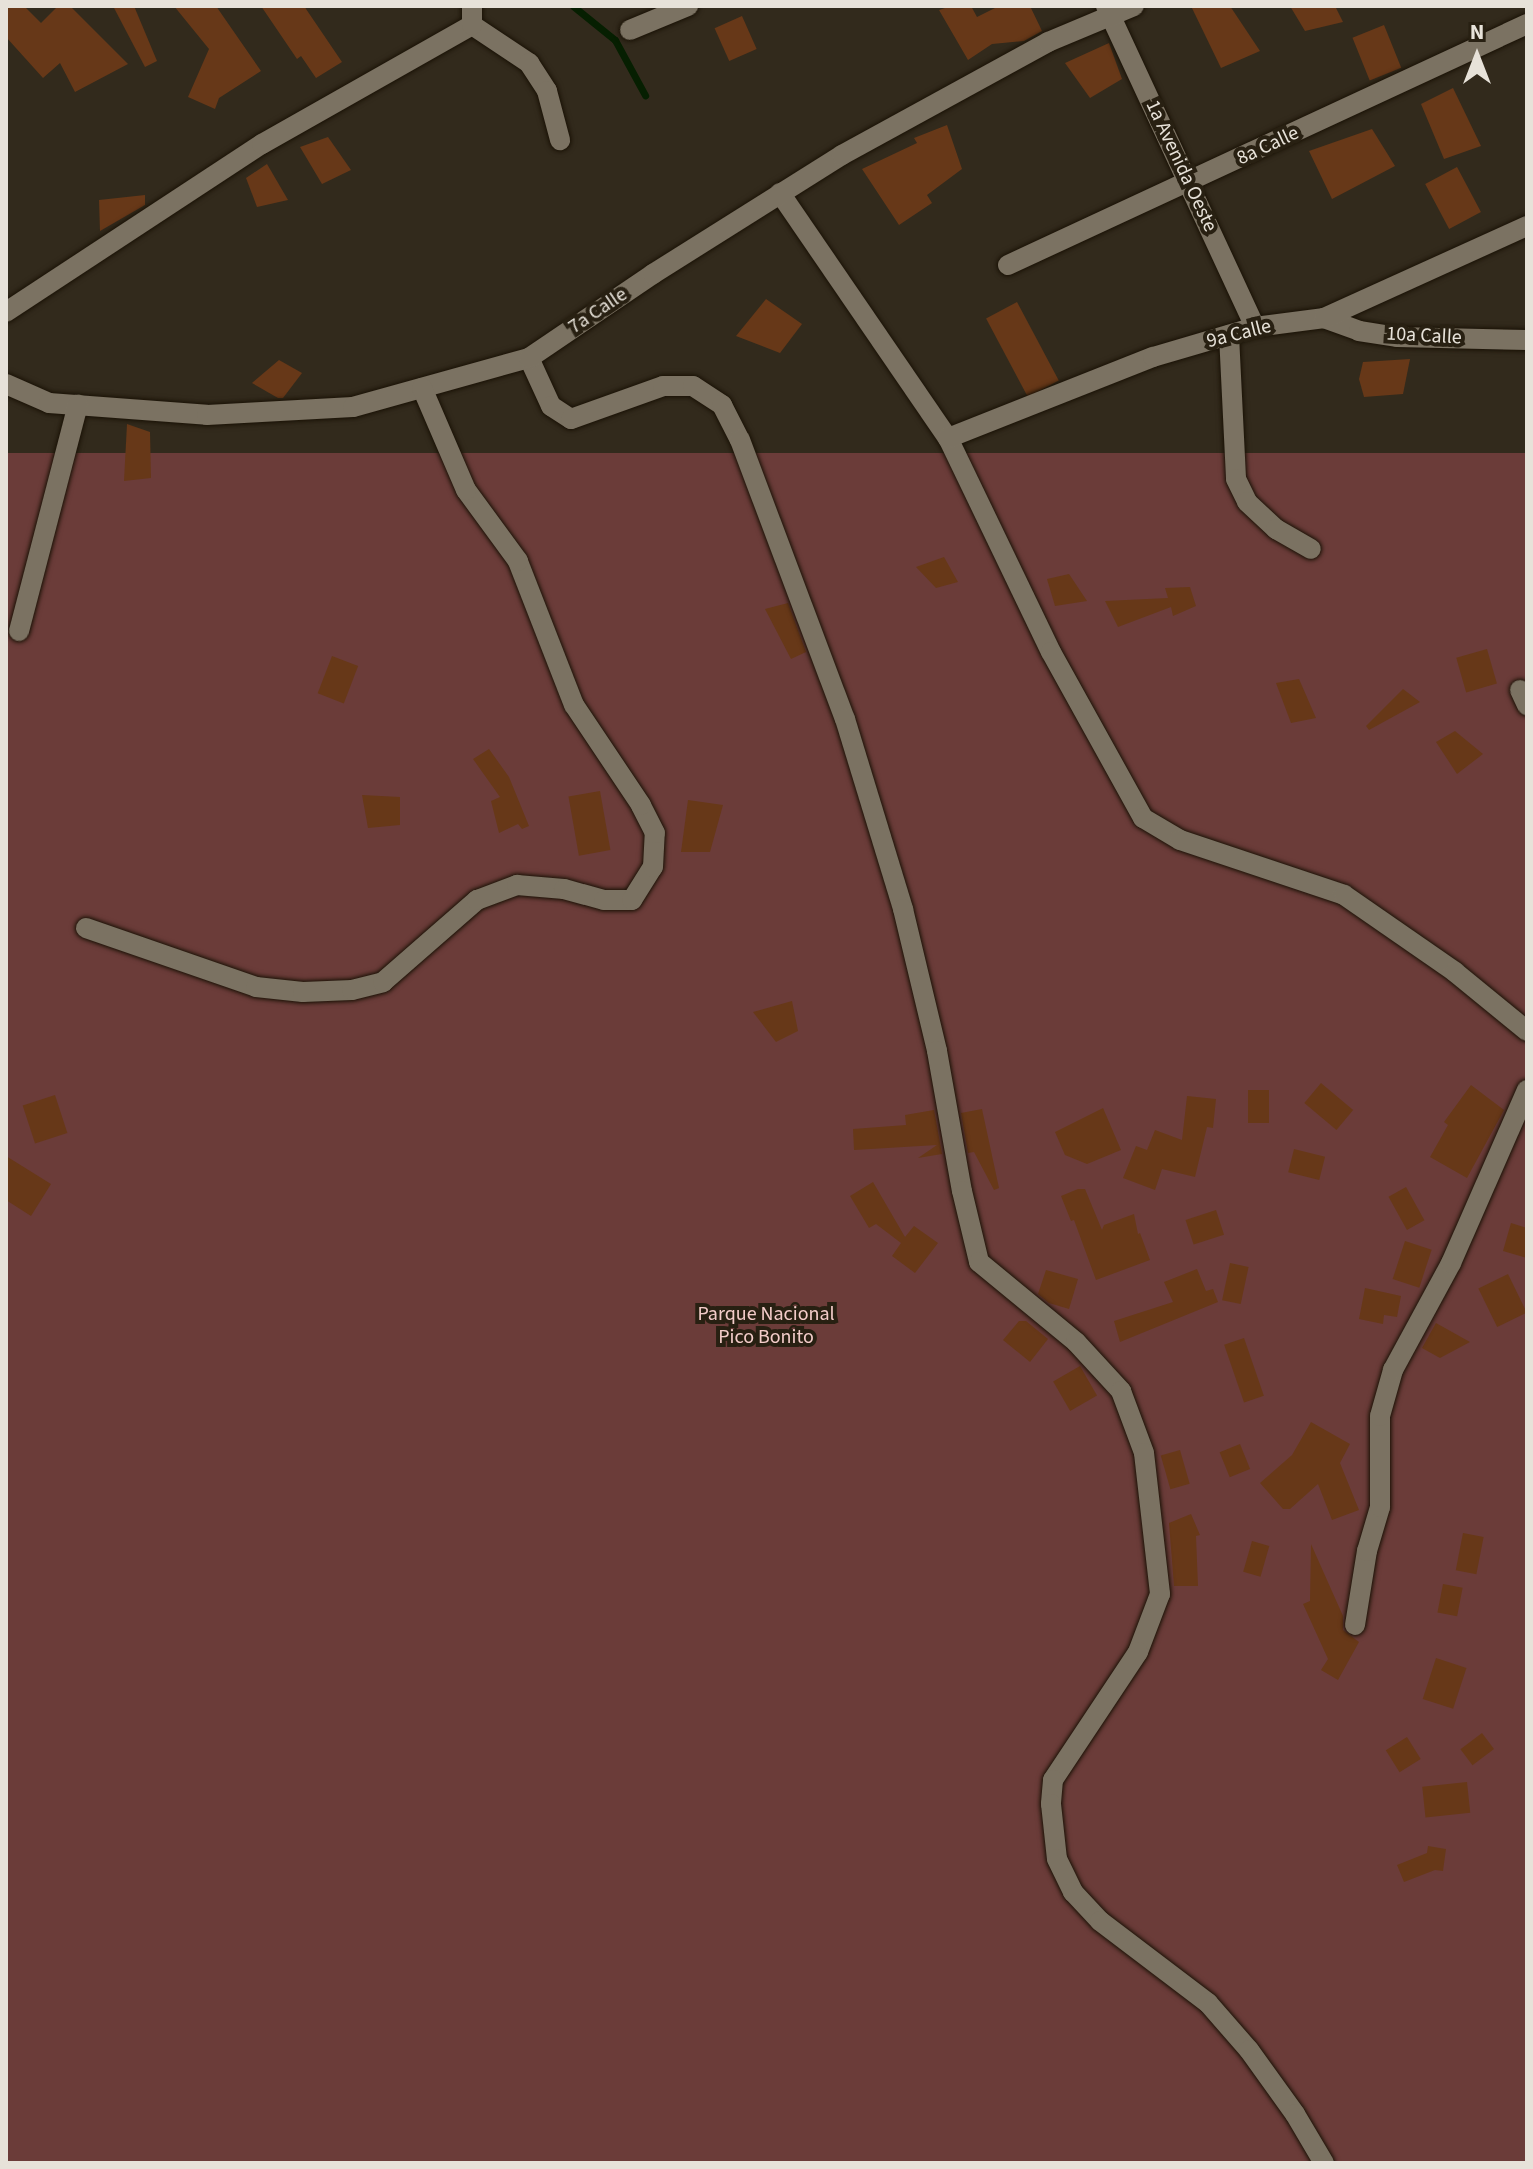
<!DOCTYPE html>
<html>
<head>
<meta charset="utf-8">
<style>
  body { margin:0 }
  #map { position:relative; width:1533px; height:2169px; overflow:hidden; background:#322a1c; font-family:"Source Sans 3",sans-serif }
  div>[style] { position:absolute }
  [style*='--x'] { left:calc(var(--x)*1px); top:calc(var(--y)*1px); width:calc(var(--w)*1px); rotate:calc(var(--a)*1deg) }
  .green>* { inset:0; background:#6b3c39; transform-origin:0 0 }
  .stream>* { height:7px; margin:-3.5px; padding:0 3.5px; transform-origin:3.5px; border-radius:3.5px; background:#061f01 }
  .building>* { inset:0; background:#673818; transform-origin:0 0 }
  .roads { filter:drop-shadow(0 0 2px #1a1206) drop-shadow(0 0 2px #1a1206) }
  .minor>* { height:20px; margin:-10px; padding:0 10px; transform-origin:10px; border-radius:10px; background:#7b7262 }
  span { translate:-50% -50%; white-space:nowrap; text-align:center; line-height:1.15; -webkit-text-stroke:8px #282012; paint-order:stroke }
  .street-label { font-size:20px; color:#e7e2d9 }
  .park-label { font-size:20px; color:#f3ccc9 }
  .frame { position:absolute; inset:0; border:8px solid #e7e2d9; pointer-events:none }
  .north { position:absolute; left:1437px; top:16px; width:80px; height:80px; -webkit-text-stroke:6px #282012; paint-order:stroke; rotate:0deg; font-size:22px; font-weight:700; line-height:32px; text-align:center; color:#e7e2d9 }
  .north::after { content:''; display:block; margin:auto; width:28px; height:36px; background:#e7e2d9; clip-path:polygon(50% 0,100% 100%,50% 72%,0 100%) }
</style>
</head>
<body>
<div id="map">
  <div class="green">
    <i style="left:1527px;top:453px;width:1710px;height:1521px;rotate:90deg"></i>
  </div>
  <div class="stream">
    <i style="--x:573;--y:6;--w:54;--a:39"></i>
    <i style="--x:615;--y:40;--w:63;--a:61.4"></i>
  </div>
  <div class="building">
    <i style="clip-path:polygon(6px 6px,24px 6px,41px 23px,58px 6px,70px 6px,128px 64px,75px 92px,60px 63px,43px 78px,6px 37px)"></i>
    <i style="clip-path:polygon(113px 6px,134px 6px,157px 61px,145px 67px)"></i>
    <i style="clip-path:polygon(174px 6px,216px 6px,261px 71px,219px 98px,215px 109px,188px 97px,209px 49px)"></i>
    <i style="clip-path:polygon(261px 6px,304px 6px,342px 62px,316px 78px,301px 56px,297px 59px)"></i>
    <i style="clip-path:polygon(951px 6px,971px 6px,977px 17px,999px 6px,1030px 6px,1042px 31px,1024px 41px,992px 44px,968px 60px,939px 10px)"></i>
    <i style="clip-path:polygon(1191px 6px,1230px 6px,1260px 51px,1221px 68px)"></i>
    <i style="clip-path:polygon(1290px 6px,1335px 6px,1343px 22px,1305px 31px)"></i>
    <i style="left:742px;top:16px;width:36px;height:30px;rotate:66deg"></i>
    <i style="left:1384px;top:25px;width:46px;height:34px;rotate:68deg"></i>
    <i style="clip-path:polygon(1109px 43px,1122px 79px,1090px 98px,1065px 63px)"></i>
    <i style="clip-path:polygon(1453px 88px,1481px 146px,1444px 159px,1421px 104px)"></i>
    <i style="clip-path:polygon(947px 125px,962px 169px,927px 195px,932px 203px,899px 225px,862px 169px,917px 143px,914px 138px)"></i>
    <i style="clip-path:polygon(1372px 129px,1395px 166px,1332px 199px,1309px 151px)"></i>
    <i style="clip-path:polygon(328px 137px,351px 170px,322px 184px,300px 147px)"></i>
    <i style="clip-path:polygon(267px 164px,288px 200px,257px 207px,246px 178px)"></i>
    <i style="left:1457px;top:167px;width:51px;height:36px;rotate:62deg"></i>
    <i style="clip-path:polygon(145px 195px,145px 205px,100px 231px,99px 200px)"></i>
    <i style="clip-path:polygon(766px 299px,802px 324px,780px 353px,736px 336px)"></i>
    <i style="left:1017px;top:302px;width:89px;height:35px;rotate:62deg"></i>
    <i style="clip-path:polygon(1410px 359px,1403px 394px,1364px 397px,1359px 379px,1363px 362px)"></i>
    <i style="clip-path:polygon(279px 360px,302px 373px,283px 398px,278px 398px,252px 383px)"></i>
    <i style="clip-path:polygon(127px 424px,150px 432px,151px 478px,124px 481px)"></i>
    <i style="clip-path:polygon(944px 557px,958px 582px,936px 588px,916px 567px)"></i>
    <i style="clip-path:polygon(1069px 574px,1087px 601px,1055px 606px,1047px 579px)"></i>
    <i style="clip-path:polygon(1190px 587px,1196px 606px,1173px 616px,1171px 607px,1118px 627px,1105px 601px,1168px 598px,1165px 588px)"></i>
    <i style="clip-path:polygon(788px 603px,806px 652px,791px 659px,765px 609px)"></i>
    <i style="left:1487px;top:649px;width:36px;height:32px;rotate:74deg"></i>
    <i style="left:332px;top:656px;width:28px;height:40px;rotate:21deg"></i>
    <i style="clip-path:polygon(1299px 679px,1316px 718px,1291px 723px,1276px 683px)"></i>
    <i style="clip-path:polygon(1403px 689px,1420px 702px,1369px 730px,1366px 726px)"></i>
    <i style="clip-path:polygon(1455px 731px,1483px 754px,1457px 774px,1436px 742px)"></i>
    <i style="clip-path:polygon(489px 749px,509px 777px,529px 826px,522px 829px,518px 824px,499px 833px,491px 801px,500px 797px,473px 759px)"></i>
    <i style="left:600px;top:791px;width:60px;height:32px;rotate:80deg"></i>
    <i style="clip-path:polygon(362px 795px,400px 797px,400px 825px,368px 828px)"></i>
    <i style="clip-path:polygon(688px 800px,723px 805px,710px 852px,681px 852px)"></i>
    <i style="clip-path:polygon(792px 1001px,798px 1031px,776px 1042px,753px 1012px)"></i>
    <i style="left:1321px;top:1083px;width:42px;height:26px;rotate:40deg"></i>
    <i style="clip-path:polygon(1471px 1085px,1504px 1110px,1467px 1178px,1430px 1157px,1448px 1125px,1444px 1122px)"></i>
    <i style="left:1248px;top:1090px;width:21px;height:33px"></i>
    <i style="left:55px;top:1095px;width:40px;height:34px;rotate:72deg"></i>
    <i style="clip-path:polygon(1187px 1096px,1216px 1099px,1213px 1128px,1207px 1127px,1195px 1177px,1162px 1169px,1155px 1190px,1123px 1178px,1136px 1146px,1147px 1150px,1155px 1130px,1182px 1140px)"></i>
    <i style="clip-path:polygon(1103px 1108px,1121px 1150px,1087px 1164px,1065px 1155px,1055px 1132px)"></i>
    <i style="clip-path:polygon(982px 1109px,999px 1188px,994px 1190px,974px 1152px,968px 1153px,961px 1113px)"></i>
    <i style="clip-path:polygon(934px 1110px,942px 1154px,918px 1158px,937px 1145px,854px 1150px,853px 1129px,906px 1125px,905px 1115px)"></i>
    <i style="left:1294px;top:1149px;width:32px;height:24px;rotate:14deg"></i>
    <i style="clip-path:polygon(6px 1156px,51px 1184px,31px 1216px,6px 1200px)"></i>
    <i style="clip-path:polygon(873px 1182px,905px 1237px,914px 1226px,938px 1243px,915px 1273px,892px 1256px,901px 1243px,876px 1224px,869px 1228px,850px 1196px)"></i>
    <i style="left:1406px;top:1187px;width:38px;height:20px;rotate:61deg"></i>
    <i style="clip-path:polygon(1078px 1189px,1085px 1189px,1102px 1230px,1104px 1225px,1134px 1214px,1138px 1234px,1140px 1233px,1150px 1260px,1096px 1280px,1074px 1220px,1071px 1221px,1061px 1196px)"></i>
    <i style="left:1216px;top:1210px;width:26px;height:32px;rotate:72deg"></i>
    <i style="clip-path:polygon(1511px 1223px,1527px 1228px,1527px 1258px,1503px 1251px)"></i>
    <i style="left:1405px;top:1241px;width:28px;height:40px;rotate:18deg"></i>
    <i style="left:1230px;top:1263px;width:19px;height:38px;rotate:12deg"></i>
    <i style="clip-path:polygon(1197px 1269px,1206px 1291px,1213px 1289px,1218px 1302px,1120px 1342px,1114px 1321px,1173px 1302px,1164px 1282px)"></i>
    <i style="clip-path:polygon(1046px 1270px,1078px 1279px,1069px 1309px,1049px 1303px,1038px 1294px)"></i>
    <i style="left:1508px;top:1274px;width:43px;height:33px;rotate:64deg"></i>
    <i style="clip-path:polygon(1365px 1288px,1401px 1296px,1397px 1317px,1384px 1315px,1383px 1324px,1359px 1319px)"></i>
    <i style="clip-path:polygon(1019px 1321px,1026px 1321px,1048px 1339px,1030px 1362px,1003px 1340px)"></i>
    <i style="clip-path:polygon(1436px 1323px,1470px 1342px,1440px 1358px,1422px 1348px)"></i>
    <i style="left:1244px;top:1338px;width:61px;height:21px;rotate:71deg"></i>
    <i style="left:1080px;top:1366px;width:34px;height:31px;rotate:60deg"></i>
    <i style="clip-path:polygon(1311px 1422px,1350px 1444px,1340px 1463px,1359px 1510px,1332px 1520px,1318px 1484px,1290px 1509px,1283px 1509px,1260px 1483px,1292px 1455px)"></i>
    <i style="left:1240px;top:1444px;width:27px;height:22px;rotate:68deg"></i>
    <i style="left:1180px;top:1450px;width:35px;height:20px;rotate:74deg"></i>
    <i style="clip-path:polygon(1191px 1514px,1200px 1535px,1196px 1536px,1198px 1586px,1174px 1586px,1169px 1523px)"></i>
    <i style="left:1463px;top:1533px;width:21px;height:38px;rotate:11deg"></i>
    <i style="left:1252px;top:1541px;width:18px;height:32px;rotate:16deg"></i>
    <i style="clip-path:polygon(1311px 1544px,1343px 1616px,1343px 1630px,1359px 1642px,1338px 1680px,1321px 1670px,1328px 1659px,1303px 1604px,1310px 1601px)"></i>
    <i style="left:1443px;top:1584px;width:20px;height:29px;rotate:11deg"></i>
    <i style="left:1436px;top:1658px;width:32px;height:43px;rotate:18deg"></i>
    <i style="left:1482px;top:1733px;width:20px;height:27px;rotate:53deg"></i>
    <i style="left:1407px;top:1737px;width:26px;height:25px;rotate:58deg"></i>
    <i style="left:1467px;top:1782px;width:31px;height:45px;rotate:84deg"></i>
    <i style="clip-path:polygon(1428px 1846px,1446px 1849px,1443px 1871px,1435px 1870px,1404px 1882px,1397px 1865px,1427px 1853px)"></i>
  </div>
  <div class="roads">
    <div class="minor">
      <i style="--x:1106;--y:6;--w:354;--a:65.1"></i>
      <i style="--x:472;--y:25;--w:69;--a:33.7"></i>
      <i style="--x:529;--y:63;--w:33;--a:57"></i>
      <i style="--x:547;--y:91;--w:51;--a:75.1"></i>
      <i style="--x:630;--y:30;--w:63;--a:-22.5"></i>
      <i style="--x:780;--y:193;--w:297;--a:55.6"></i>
      <i style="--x:948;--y:438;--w:237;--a:64.3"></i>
      <i style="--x:1051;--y:652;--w:190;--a:61"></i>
      <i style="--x:1143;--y:818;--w:43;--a:30.7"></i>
      <i style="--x:1180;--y:840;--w:173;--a:18.5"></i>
      <i style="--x:1344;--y:895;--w:135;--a:34.7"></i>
      <i style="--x:1455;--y:972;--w:93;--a:39.3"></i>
      <i style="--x:1008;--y:265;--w:572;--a:-24.91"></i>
      <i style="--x:6;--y:312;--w:306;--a:-33.3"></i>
      <i style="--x:262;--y:144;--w:241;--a:-29.5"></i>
      <i style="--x:472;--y:25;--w:19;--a:-90"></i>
      <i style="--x:1324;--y:318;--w:37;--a:20"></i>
      <i style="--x:1359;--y:331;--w:38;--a:9"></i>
      <i style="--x:1397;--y:337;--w:130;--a:1.3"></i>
      <i style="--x:1229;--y:335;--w:144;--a:87.2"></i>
      <i style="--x:1236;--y:479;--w:25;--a:64"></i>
      <i style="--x:1247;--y:502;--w:40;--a:43"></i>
      <i style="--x:1276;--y:529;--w:40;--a:29.7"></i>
      <i style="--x:529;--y:358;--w:53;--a:65.4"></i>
      <i style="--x:551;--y:406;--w:24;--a:33"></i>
      <i style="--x:571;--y:419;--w:98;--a:-19.7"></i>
      <i style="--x:663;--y:386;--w:30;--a:0"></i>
      <i style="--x:693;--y:386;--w:35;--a:33"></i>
      <i style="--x:722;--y:405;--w:39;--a:63"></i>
      <i style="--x:740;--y:440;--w:298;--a:69.4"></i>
      <i style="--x:845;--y:719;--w:199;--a:73"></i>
      <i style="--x:903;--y:909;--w:146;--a:76.5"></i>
      <i style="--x:937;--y:1051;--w:142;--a:79.9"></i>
      <i style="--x:962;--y:1191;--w:73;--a:76.5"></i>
      <i style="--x:979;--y:1262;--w:126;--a:39.5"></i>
      <i style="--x:1076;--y:1342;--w:67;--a:47.4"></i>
      <i style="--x:1121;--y:1391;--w:66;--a:69.6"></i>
      <i style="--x:1144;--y:1453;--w:142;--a:83.5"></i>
      <i style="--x:1160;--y:1594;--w:62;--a:110.8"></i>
      <i style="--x:1138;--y:1652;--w:154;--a:123.6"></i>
      <i style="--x:1053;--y:1780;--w:24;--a:95"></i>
      <i style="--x:1051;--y:1804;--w:55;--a:83.8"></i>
      <i style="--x:1057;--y:1859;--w:37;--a:64"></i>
      <i style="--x:1073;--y:1892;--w:40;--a:47"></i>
      <i style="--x:1100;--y:1921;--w:136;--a:37.2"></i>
      <i style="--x:1208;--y:2003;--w:62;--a:48.9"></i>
      <i style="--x:1249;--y:2050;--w:79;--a:54.3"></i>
      <i style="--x:1295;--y:2114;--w:57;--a:59.4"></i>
      <i style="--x:6;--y:384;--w:47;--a:23.8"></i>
      <i style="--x:49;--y:403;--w:158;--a:4.3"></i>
      <i style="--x:207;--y:415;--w:146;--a:-3.1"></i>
      <i style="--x:353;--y:407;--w:183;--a:-15.6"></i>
      <i style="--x:529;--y:358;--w:150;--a:-34.1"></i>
      <i style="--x:653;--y:274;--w:223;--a:-32.2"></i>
      <i style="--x:842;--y:155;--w:235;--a:-28.7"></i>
      <i style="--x:1048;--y:42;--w:93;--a:-22.7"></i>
      <i style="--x:948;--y:438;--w:220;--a:-21.6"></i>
      <i style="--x:1153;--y:357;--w:106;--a:-16.4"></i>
      <i style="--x:1255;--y:327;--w:70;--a:-7.4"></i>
      <i style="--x:1324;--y:318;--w:223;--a:-24.4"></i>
      <i style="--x:19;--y:631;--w:234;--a:-75.4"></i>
      <i style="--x:1520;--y:690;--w:17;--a:65"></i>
      <i style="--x:86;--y:928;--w:180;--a:19.1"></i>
      <i style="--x:256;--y:987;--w:47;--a:6.1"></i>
      <i style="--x:303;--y:992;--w:49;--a:-2.3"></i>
      <i style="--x:352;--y:990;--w:32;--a:-14"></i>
      <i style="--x:383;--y:982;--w:125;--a:-41.1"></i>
      <i style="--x:477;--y:900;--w:43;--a:-20.6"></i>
      <i style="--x:517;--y:885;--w:47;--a:4.9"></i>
      <i style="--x:564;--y:889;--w:41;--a:15.4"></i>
      <i style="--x:604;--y:900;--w:28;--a:0"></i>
      <i style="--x:632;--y:900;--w:39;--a:-58"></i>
      <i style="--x:653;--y:867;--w:34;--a:-87"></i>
      <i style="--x:655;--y:833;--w:31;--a:-117"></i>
      <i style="--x:641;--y:805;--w:120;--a:-123.8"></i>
      <i style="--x:574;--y:705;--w:155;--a:-111.3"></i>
      <i style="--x:518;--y:561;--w:88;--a:-126.2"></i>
      <i style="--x:466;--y:490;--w:111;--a:-113.3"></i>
      <i style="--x:1355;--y:1625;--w:75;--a:-80.8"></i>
      <i style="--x:1367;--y:1551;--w:46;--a:-73.5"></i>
      <i style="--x:1380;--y:1507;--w:91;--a:-90"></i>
      <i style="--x:1380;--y:1416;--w:48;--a:-74.2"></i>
      <i style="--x:1393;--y:1370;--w:122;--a:-61.5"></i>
      <i style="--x:1451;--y:1263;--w:189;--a:-66.3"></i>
    </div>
  </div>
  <div class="street-label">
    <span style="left:1268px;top:146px;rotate:-25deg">8a Calle</span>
    <span style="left:1181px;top:166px;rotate:65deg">1a Avenida Oeste</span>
    <span style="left:598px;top:311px;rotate:-34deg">7a Calle</span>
    <span style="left:1239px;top:334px;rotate:-14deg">9a Calle</span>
    <span style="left:1424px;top:336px;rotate:3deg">10a Calle</span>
  </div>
  <div class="park-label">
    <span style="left:766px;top:1326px">Parque Nacional<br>Pico Bonito</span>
  </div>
  <div class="frame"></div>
  <div class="north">N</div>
</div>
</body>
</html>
